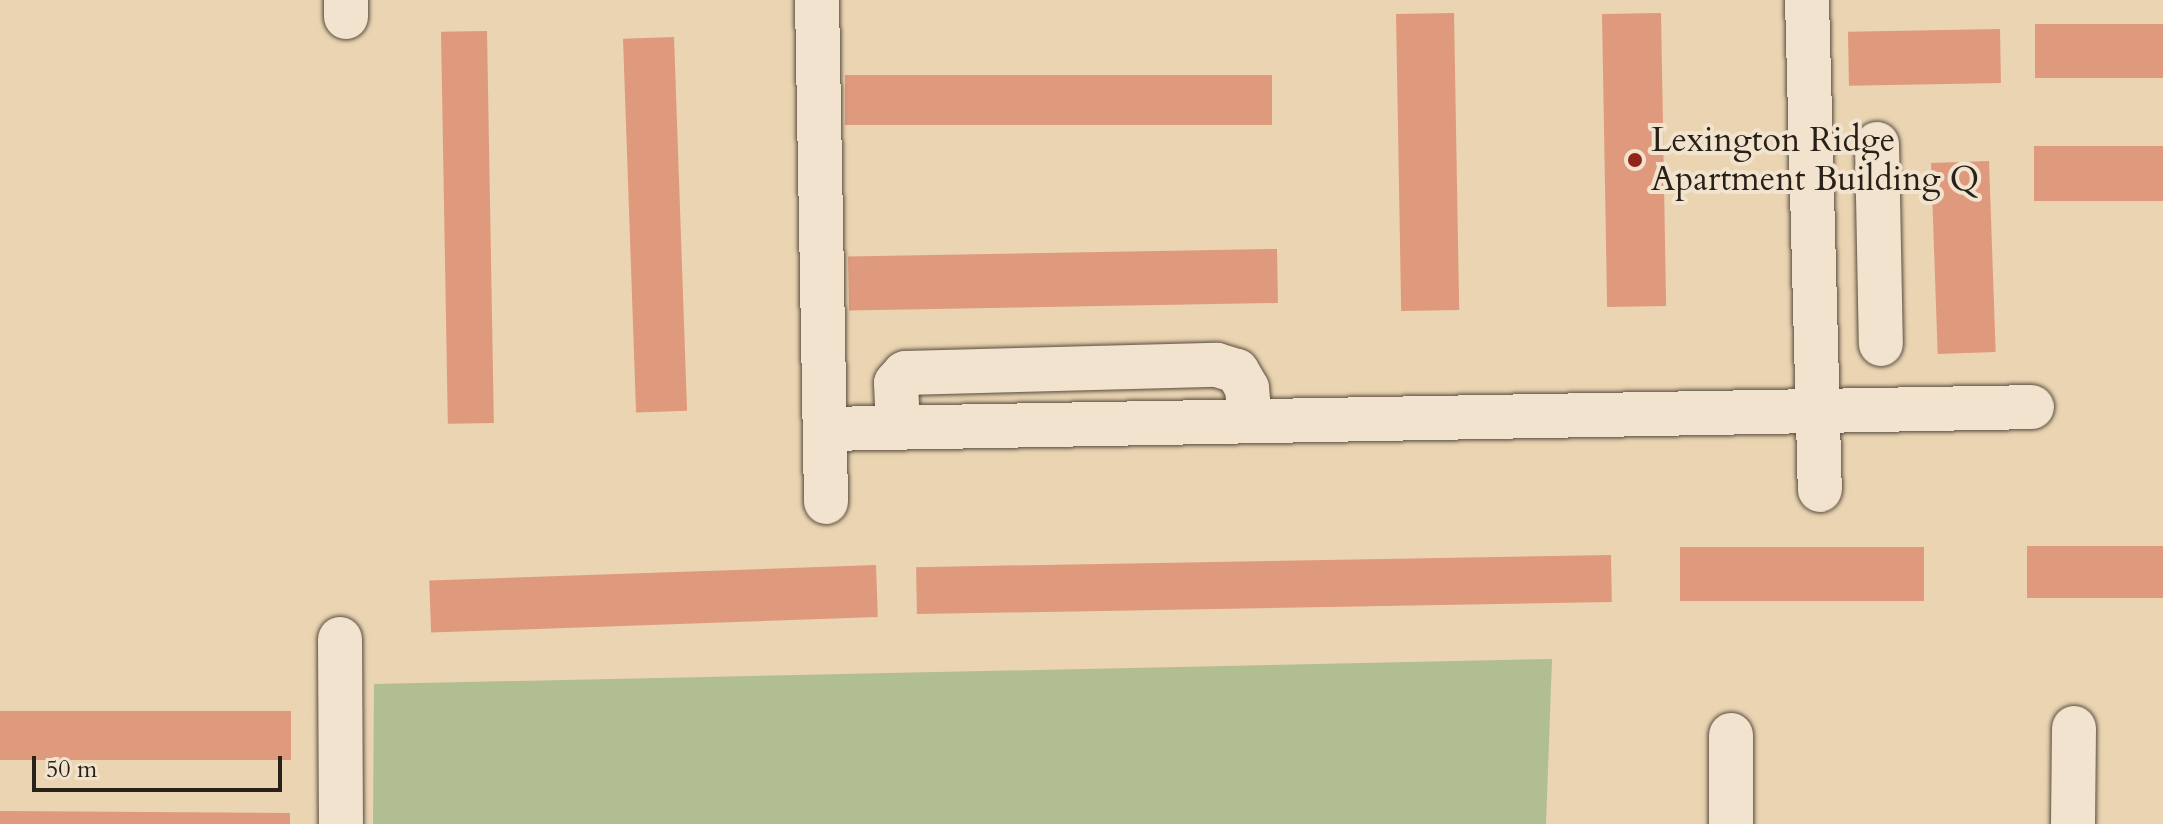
<!DOCTYPE html>
<html>
<head>
<meta charset="utf-8">
<style>
  body { margin:0 }
  #map { position:relative; width:2163px; height:824px; overflow:hidden; background:#ead4b2; font-family:Cardo,serif }
  div>[style] { position:absolute }
  [style*='--x'] { left:calc(var(--x)*1px); top:calc(var(--y)*1px); width:calc(var(--w)*1px); rotate:calc(var(--a)*1deg) }
  .green>* { inset:0; background:#b0be92 }
  .building>* { inset:0; background:#df997c; transform-origin:0 0 }
  .roads { filter:drop-shadow(0 0 2px #594d3e) drop-shadow(0 0 2px #594d3e) }
  .minor>* { height:44px; margin:-22px; padding:0 22px; transform-origin:22px; border-radius:22px; background:#f1e3cd }
  .dots>* { width:22px; height:22px; translate:-50% -50%; box-sizing:border-box; border:4px solid #f1e3cd; border-radius:50% }
  span { translate:-50% -50%; white-space:nowrap; text-align:center; line-height:1.15; -webkit-text-stroke:8px #f1e3cd; paint-order:stroke }
  .poi-label { font-size:34px; color:#292018 }
  .left { translate:0 -50%; text-align:left }
  .scale { position:absolute; left:32px; top:756px; width:250px; height:36px; box-sizing:border-box; border:4px solid #292018; border-top:0; padding-left:10px; font-size:24px; line-height:28px; white-space:nowrap; color:#292018; -webkit-text-stroke:6px #f1e3cd; paint-order:stroke }
</style>
</head>
<body>
<div id="map">
  <div class="green">
    <i style="clip-path:polygon(1552px 659px,1546px 824px,373px 824px,374px 684px)"></i>
  </div>
  <div class="building">
    <i style="left:1454px;top:13px;width:297px;height:58px;rotate:89deg"></i>
    <i style="left:1661px;top:13px;width:293px;height:59px;rotate:89deg"></i>
    <i style="left:2035px;top:24px;width:128px;height:54px"></i>
    <i style="left:2000px;top:29px;width:54px;height:152px;rotate:89deg"></i>
    <i style="left:487px;top:31px;width:392px;height:46px;rotate:89deg"></i>
    <i style="left:674px;top:37px;width:374px;height:51px;rotate:88deg"></i>
    <i style="left:1272px;top:75px;width:50px;height:427px;rotate:90deg"></i>
    <i style="left:2034px;top:146px;width:129px;height:55px"></i>
    <i style="left:1989px;top:161px;width:191px;height:58px;rotate:88deg"></i>
    <i style="left:1277px;top:249px;width:54px;height:429px;rotate:89deg"></i>
    <i style="left:2027px;top:546px;width:136px;height:52px"></i>
    <i style="left:1924px;top:547px;width:54px;height:244px;rotate:90deg"></i>
    <i style="left:1611px;top:555px;width:47px;height:695px;rotate:89deg"></i>
    <i style="left:876px;top:565px;width:52px;height:447px;rotate:88deg"></i>
    <i style="left:0;top:711px;width:291px;height:49px"></i>
    <i style="clip-path:polygon(0 811px,290px 813px,290px 824px,0 824px)"></i>
  </div>
  <div class="roads">
    <div class="minor">
      <i style="--x:346;--y:0;--w:17;--a:90"></i>
      <i style="--x:817;--y:0;--w:502;--a:88.97"></i>
      <i style="--x:1807;--y:0;--w:490;--a:88.5"></i>
      <i style="--x:1877;--y:144;--w:200;--a:88.9"></i>
      <i style="--x:898;--y:428;--w:45;--a:-92.5"></i>
      <i style="--x:896;--y:383;--w:13;--a:-48"></i>
      <i style="--x:905;--y:373;--w:312;--a:-1.5"></i>
      <i style="--x:1217;--y:365;--w:21;--a:17"></i>
      <i style="--x:1237;--y:371;--w:20;--a:60"></i>
      <i style="--x:1247;--y:388;--w:33;--a:85"></i>
      <i style="--x:825;--y:429;--w:1207;--a:-1.04"></i>
      <i style="--x:340;--y:639;--w:185;--a:89.7"></i>
      <i style="--x:1731;--y:735;--w:89;--a:90"></i>
      <i style="--x:2073;--y:824;--w:96;--a:-89.4"></i>
    </div>
  </div>
  <div class="dots">
    <i style="left:1635px;top:160px;background:#8f2418"></i>
  </div>
  <div class="poi-label">
    <span class="left" style="left:1651px;top:160px">Lexington Ridge<br>Apartment Building Q</span>
  </div>
  <div class="scale">50 m</div>
</div>
</body>
</html>
